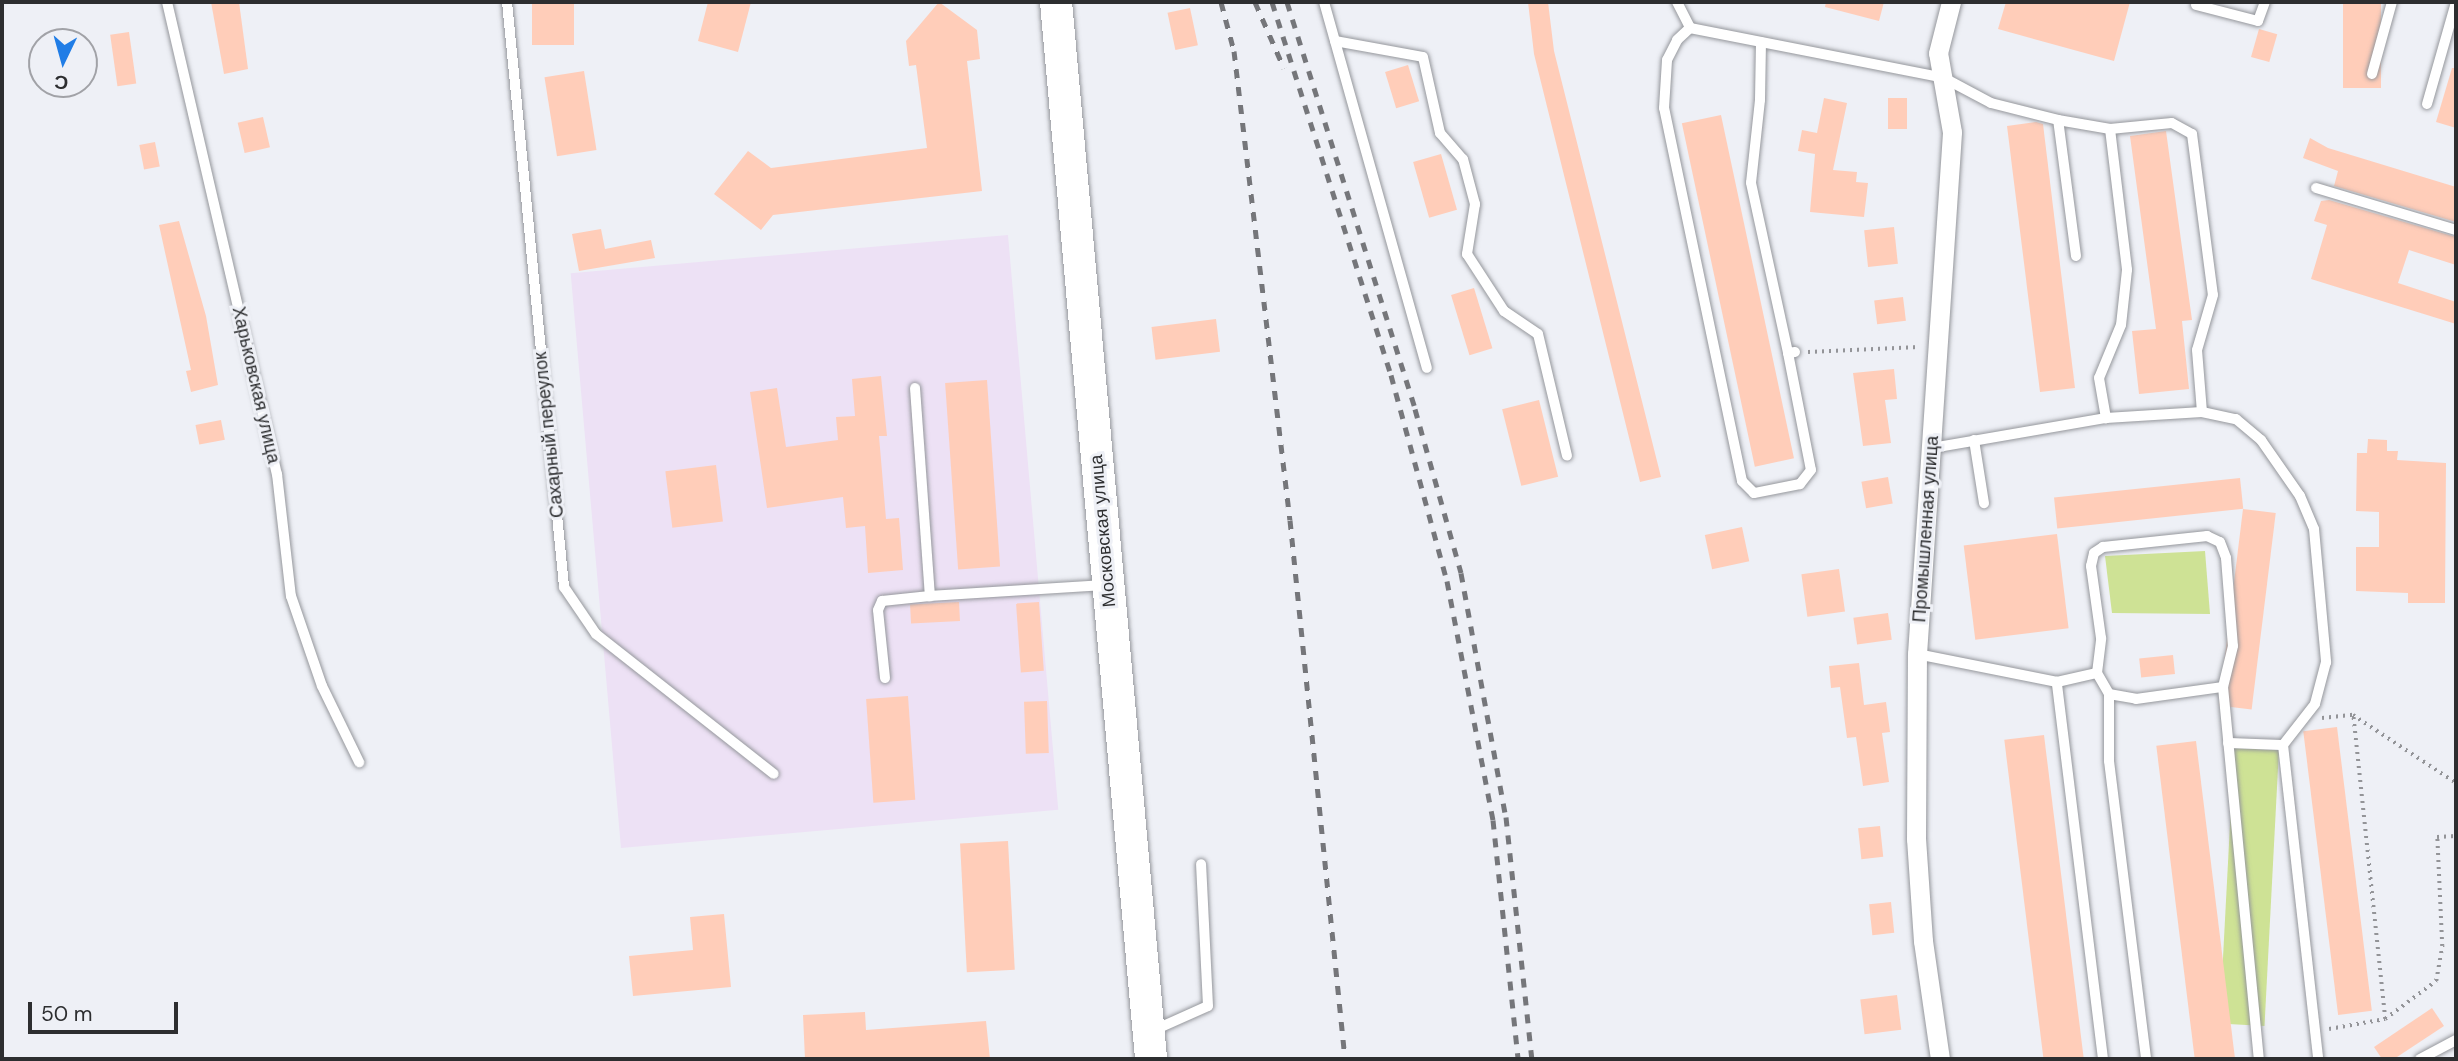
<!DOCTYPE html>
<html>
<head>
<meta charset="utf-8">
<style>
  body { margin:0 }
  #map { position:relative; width:2458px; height:1061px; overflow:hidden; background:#eef0f6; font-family:"DM Sans",sans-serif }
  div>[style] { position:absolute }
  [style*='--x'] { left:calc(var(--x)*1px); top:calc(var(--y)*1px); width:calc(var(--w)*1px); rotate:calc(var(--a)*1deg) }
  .industrial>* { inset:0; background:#ede1f5; transform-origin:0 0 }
  .green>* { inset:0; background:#cee295; transform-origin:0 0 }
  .building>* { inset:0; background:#ffcdb9; transform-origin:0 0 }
  .path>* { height:3.5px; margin-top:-1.75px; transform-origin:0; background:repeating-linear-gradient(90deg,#939498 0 2px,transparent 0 7px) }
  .roads { filter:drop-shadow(0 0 2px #95979c) drop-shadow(0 0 2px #95979c) }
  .lane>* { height:10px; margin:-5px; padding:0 5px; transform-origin:5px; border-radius:5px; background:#fff }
  .street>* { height:19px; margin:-9.5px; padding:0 9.5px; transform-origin:9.5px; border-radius:9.5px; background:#fff }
  .primary>* { height:32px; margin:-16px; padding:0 16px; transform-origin:16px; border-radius:16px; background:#fff }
  .rail>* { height:5px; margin-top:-2.5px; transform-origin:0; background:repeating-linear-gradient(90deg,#75767a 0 9px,transparent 0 18px) }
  span { translate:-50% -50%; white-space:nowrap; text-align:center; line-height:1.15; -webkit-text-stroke:6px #eef0f6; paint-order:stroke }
  .street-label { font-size:18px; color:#2d2e30 }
  .frame { position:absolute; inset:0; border:4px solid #2d2e30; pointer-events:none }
  .north { position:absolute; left:28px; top:28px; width:70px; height:70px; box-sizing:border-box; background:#eef0f6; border:2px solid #a1a2a7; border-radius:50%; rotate:185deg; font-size:19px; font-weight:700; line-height:28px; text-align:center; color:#2d2e30 }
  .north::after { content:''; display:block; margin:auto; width:24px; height:32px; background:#207de6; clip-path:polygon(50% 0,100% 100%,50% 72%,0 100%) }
  .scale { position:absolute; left:28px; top:1002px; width:150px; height:32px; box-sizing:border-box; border:4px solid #2d2e30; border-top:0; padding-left:9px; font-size:21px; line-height:24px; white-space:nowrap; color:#2d2e30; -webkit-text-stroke:5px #eef0f6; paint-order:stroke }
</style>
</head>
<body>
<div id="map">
  <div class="industrial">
    <i style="left:1008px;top:235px;width:577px;height:439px;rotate:85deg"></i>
  </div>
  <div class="green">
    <i style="clip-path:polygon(2205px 551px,2210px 614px,2112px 613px,2105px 556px)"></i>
    <i style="left:2234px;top:748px;width:45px;height:276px;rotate:3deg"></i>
  </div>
  <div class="building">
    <i style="clip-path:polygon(211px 2px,239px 2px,248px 69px,224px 74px)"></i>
    <i style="left:532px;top:2px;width:42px;height:43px"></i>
    <i style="clip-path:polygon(708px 2px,751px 2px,738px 52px,698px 41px)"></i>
    <i style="clip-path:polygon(939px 2px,977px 30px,980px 59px,967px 61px,982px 191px,773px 215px,761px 230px,714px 194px,748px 151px,771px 168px,927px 148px,916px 65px,909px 66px,906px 41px)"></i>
    <i style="clip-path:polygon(1528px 2px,1548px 2px,1554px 51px,1661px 477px,1640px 482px,1534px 54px)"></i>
    <i style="clip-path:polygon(1826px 2px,1884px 2px,1879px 21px,1825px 7px)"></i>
    <i style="clip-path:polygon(2006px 2px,2130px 2px,2114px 61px,1998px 29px)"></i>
    <i style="left:2343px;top:2px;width:38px;height:86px"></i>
    <i style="left:1190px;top:8px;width:38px;height:23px;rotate:78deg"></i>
    <i style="left:2259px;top:29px;width:19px;height:29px;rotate:16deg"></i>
    <i style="left:129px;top:32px;width:52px;height:19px;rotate:82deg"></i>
    <i style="left:1408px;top:65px;width:38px;height:24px;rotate:73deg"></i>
    <i style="clip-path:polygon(2452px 68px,2456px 68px,2456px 128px,2436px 122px)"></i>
    <i style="left:584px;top:71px;width:80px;height:40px;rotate:81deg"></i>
    <i style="clip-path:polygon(1824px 98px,1847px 103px,1833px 170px,1857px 172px,1856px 182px,1868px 183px,1864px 217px,1810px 212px,1815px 154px,1798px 151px,1802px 130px,1817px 133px)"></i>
    <i style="left:1888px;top:98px;width:19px;height:31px"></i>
    <i style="left:1721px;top:115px;width:351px;height:40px;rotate:78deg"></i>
    <i style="left:263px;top:117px;width:31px;height:26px;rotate:77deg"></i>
    <i style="clip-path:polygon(2036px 122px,2043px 124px,2075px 388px,2040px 392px,2007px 126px)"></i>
    <i style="clip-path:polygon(2166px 131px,2192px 320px,2182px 321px,2189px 389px,2139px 394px,2132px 331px,2156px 329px,2130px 136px)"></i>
    <i style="clip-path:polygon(2310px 138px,2328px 148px,2456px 187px,2456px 222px,2334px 186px,2338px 171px,2303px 158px)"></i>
    <i style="left:155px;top:142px;width:25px;height:16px;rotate:79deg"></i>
    <i style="left:1441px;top:154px;width:58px;height:29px;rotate:74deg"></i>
    <i style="clip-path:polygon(2329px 200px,2456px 237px,2456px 265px,2409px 250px,2398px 283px,2456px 302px,2456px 324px,2311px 279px,2327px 225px,2314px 221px,2321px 201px)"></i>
    <i style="clip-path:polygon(179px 221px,206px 316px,218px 385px,191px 392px,186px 371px,191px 370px,159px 225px)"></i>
    <i style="left:1894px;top:227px;width:37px;height:30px;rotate:84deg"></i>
    <i style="clip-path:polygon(601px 229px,605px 249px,651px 240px,655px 258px,579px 271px,572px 234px)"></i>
    <i style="left:1474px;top:288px;width:63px;height:24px;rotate:73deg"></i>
    <i style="left:1903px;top:297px;width:24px;height:29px;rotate:83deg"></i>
    <i style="left:1216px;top:319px;width:33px;height:65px;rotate:83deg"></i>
    <i style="clip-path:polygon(1894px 369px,1897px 399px,1885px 400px,1891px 443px,1863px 446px,1853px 373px)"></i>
    <i style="clip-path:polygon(881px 376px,887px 436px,879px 436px,886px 519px,899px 518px,903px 570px,868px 573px,865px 526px,846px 528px,843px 497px,767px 508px,750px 392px,777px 388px,786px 447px,838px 440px,836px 417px,855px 416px,852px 379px)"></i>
    <i style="left:987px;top:380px;width:187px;height:42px;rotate:86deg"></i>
    <i style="left:1539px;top:400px;width:79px;height:38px;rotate:76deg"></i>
    <i style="left:221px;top:420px;width:20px;height:26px;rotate:79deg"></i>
    <i style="clip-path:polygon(2368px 439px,2387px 440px,2387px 451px,2398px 451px,2397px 460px,2446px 463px,2445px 603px,2408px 603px,2408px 593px,2356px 591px,2356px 547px,2379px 547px,2379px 512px,2356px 511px,2357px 453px,2367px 453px)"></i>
    <i style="left:716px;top:465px;width:57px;height:51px;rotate:83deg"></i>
    <i style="left:1888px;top:477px;width:27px;height:27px;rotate:80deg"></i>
    <i style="left:2240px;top:478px;width:31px;height:187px;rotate:84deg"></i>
    <i style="left:2243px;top:509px;width:33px;height:198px;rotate:7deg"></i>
    <i style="left:1742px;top:527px;width:35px;height:38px;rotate:78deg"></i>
    <i style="left:2057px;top:534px;width:95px;height:94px;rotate:83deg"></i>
    <i style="left:1839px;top:569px;width:43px;height:38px;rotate:82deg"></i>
    <i style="left:959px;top:602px;width:19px;height:49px;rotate:87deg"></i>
    <i style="left:1039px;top:602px;width:69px;height:23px;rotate:86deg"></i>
    <i style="left:1888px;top:613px;width:27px;height:35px;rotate:82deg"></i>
    <i style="left:2173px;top:655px;width:19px;height:34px;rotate:84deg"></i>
    <i style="clip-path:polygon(1859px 663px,1864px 705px,1886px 702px,1890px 732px,1882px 733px,1889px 782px,1863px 786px,1856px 737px,1847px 738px,1840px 687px,1831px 688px,1829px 666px)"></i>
    <i style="left:908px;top:696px;width:104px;height:42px;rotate:86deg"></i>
    <i style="left:1047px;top:701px;width:52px;height:23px;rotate:88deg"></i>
    <i style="left:2337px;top:727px;width:286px;height:34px;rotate:83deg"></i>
    <i style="left:2044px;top:735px;width:326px;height:40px;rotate:83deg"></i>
    <i style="left:2196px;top:741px;width:320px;height:40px;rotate:83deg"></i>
    <i style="left:1880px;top:826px;width:31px;height:22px;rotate:84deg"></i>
    <i style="left:1008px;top:841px;width:129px;height:48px;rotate:87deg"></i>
    <i style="left:1891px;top:902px;width:31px;height:22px;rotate:84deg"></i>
    <i style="clip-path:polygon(724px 914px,731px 987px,633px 996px,629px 956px,693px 950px,690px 917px)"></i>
    <i style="left:1897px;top:995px;width:35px;height:37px;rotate:83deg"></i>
    <i style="clip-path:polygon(2432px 1008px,2444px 1026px,2394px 1059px,2382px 1059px,2374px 1047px)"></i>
    <i style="clip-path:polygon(865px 1012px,866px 1030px,986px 1021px,990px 1059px,805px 1059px,803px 1015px)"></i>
  </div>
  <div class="path">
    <i style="--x:1808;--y:352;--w:111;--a:-2.6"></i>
    <i style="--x:2322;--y:718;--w:31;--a:-6"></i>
    <i style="--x:2353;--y:715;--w:123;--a:33.4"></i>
    <i style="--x:2385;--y:1019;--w:64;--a:-36.7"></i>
    <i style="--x:2436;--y:981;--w:36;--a:-80"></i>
    <i style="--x:2442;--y:946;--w:109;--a:-92.6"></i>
    <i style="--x:2437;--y:837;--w:19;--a:-3"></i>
    <i style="--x:2329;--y:1029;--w:57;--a:-10.1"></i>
    <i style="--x:2385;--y:1019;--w:306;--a:-96"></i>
  </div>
  <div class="roads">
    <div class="lane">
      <i style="--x:167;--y:2;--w:485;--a:76.9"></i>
      <i style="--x:277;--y:474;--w:123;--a:83.5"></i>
      <i style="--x:291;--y:596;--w:95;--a:71"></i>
      <i style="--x:322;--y:686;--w:85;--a:64"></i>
      <i style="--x:507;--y:2;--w:588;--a:84.43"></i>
      <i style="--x:564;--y:587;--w:57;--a:55.8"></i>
      <i style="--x:596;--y:634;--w:226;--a:38.2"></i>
      <i style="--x:1324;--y:2;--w:380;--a:74.3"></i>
      <i style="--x:1677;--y:2;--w:29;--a:63"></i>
      <i style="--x:2196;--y:5;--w:64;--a:14.5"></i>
      <i style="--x:2258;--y:21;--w:20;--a:-70"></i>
      <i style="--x:1335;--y:41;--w:89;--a:10.3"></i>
      <i style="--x:1423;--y:57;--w:78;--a:77.4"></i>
      <i style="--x:1440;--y:133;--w:35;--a:49"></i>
      <i style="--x:1463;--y:159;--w:47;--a:75.1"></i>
      <i style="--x:1475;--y:204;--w:51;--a:99.1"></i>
      <i style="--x:1467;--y:254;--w:68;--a:57"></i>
      <i style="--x:1504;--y:311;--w:41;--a:34.1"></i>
      <i style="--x:1538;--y:334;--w:125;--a:76.6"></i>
      <i style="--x:1761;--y:42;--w:58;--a:91"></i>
      <i style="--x:1760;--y:100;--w:83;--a:96.2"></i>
      <i style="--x:1751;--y:183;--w:174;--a:77.7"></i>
      <i style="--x:2372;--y:74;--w:75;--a:-74.5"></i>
      <i style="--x:2427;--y:104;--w:106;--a:-74.1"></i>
      <i style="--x:2110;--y:129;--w:62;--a:-5.5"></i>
      <i style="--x:2172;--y:123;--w:23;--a:29"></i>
      <i style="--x:2192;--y:134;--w:162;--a:82.6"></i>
      <i style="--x:2213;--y:295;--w:57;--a:106.2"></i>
      <i style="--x:2197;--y:350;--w:62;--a:85.4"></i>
      <i style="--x:2316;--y:188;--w:146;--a:16.7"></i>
      <i style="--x:2076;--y:256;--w:137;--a:-97.5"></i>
      <i style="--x:2058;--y:120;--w:53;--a:9.8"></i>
      <i style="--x:2110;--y:129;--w:142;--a:83.1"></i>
      <i style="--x:2127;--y:270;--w:55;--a:96.2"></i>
      <i style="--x:2121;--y:325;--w:57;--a:112.5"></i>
      <i style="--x:2099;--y:378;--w:41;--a:80.1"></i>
      <i style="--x:2106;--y:418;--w:96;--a:-3.6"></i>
      <i style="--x:2202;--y:412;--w:35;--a:12"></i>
      <i style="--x:2236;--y:419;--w:33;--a:40"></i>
      <i style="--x:2261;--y:440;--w:68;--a:55.1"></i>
      <i style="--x:2300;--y:496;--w:36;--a:67"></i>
      <i style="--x:2314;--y:529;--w:134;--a:84.8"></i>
      <i style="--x:2326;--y:662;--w:43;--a:104.7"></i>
      <i style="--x:2315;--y:704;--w:52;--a:128"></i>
      <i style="--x:1795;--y:352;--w:7;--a:172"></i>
      <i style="--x:1788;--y:353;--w:119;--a:78.9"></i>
      <i style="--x:1811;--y:470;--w:18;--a:128"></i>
      <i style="--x:1800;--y:484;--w:47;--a:168.9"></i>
      <i style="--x:1754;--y:493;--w:17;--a:-135"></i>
      <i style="--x:1742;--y:481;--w:381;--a:-101.8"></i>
      <i style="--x:1664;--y:108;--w:48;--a:-86.4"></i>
      <i style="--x:1667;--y:60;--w:22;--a:-63"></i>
      <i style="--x:1677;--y:40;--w:18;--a:-43"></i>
      <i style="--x:1690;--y:28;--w:259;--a:11.1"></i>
      <i style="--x:1944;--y:78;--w:53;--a:28"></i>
      <i style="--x:1991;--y:103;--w:69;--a:14.2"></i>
      <i style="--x:915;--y:388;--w:209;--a:85.9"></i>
      <i style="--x:930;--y:596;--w:174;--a:-3.6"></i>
      <i style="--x:1974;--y:440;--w:64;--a:81"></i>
      <i style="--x:1932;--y:448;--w:177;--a:-9.8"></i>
      <i style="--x:1917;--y:654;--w:143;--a:11.3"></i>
      <i style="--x:2097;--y:673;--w:24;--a:60"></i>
      <i style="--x:2109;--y:694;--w:27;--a:10"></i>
      <i style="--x:2136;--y:699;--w:88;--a:-7.9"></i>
      <i style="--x:885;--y:678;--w:68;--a:-95.9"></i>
      <i style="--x:878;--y:610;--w:10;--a:-66"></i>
      <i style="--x:882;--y:601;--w:48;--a:-5.9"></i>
      <i style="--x:2109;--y:694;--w:67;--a:90"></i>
      <i style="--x:2109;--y:761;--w:300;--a:82.9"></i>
      <i style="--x:2228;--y:743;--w:55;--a:2.1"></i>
      <i style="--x:2283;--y:745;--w:316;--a:83.6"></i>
      <i style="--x:1152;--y:1031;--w:61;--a:-24.1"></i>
      <i style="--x:1208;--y:1006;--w:142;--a:-92.8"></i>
      <i style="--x:2103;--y:1059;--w:380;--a:-97"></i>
      <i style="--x:2057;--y:682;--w:41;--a:-12.7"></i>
      <i style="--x:2097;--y:673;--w:35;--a:-83"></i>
      <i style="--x:2101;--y:638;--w:73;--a:-97.9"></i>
      <i style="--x:2091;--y:566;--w:13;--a:-77"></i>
      <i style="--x:2094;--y:553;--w:11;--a:-34"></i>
      <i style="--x:2103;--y:547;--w:105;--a:-6"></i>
      <i style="--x:2207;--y:536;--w:14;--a:25"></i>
      <i style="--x:2220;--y:542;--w:17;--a:69"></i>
      <i style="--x:2226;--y:558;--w:88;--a:85.5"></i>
      <i style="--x:2233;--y:646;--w:42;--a:103.7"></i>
      <i style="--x:2223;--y:687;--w:374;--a:84.5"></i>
      <i style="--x:2420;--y:1059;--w:41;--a:-27.8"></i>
    </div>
    <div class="street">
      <i style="--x:1940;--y:1059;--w:119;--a:-98.2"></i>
      <i style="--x:1923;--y:941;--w:102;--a:-93.9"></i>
      <i style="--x:1916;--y:839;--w:185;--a:-89.7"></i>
      <i style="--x:1917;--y:654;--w:523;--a:-86.16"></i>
      <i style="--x:1952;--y:132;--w:80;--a:-100"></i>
      <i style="--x:1938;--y:53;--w:53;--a:-75.7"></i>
    </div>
    <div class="primary">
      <i style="--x:1056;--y:2;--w:1061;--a:84.86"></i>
    </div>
  </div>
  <div class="rail">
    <i style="--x:1221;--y:2;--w:51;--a:75.1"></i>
    <i style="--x:1234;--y:51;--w:472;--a:83.2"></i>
    <i style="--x:1290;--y:520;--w:542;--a:84.17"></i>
    <i style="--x:1255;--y:2;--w:72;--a:66.3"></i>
    <i style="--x:1272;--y:2;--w:392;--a:72.3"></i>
    <i style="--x:1391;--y:375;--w:213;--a:74.8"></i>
    <i style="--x:1447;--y:581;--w:243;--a:79.1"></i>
    <i style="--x:1493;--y:820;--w:240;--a:84"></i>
    <i style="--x:1287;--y:2;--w:427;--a:72.5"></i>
    <i style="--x:1415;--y:409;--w:170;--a:74.3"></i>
    <i style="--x:1461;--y:573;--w:248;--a:79.6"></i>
    <i style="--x:1506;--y:817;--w:243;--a:83.9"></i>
  </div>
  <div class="street-label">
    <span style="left:256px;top:385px;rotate:77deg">Харьковская улица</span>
    <span style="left:549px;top:435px;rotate:-96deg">Сахарный переулок</span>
    <span style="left:1926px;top:529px;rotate:-86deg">Промышленная улица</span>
    <span style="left:1103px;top:531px;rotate:-95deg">Московская улица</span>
  </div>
  <div class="frame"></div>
  <div class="north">С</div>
  <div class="scale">50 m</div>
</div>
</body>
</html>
